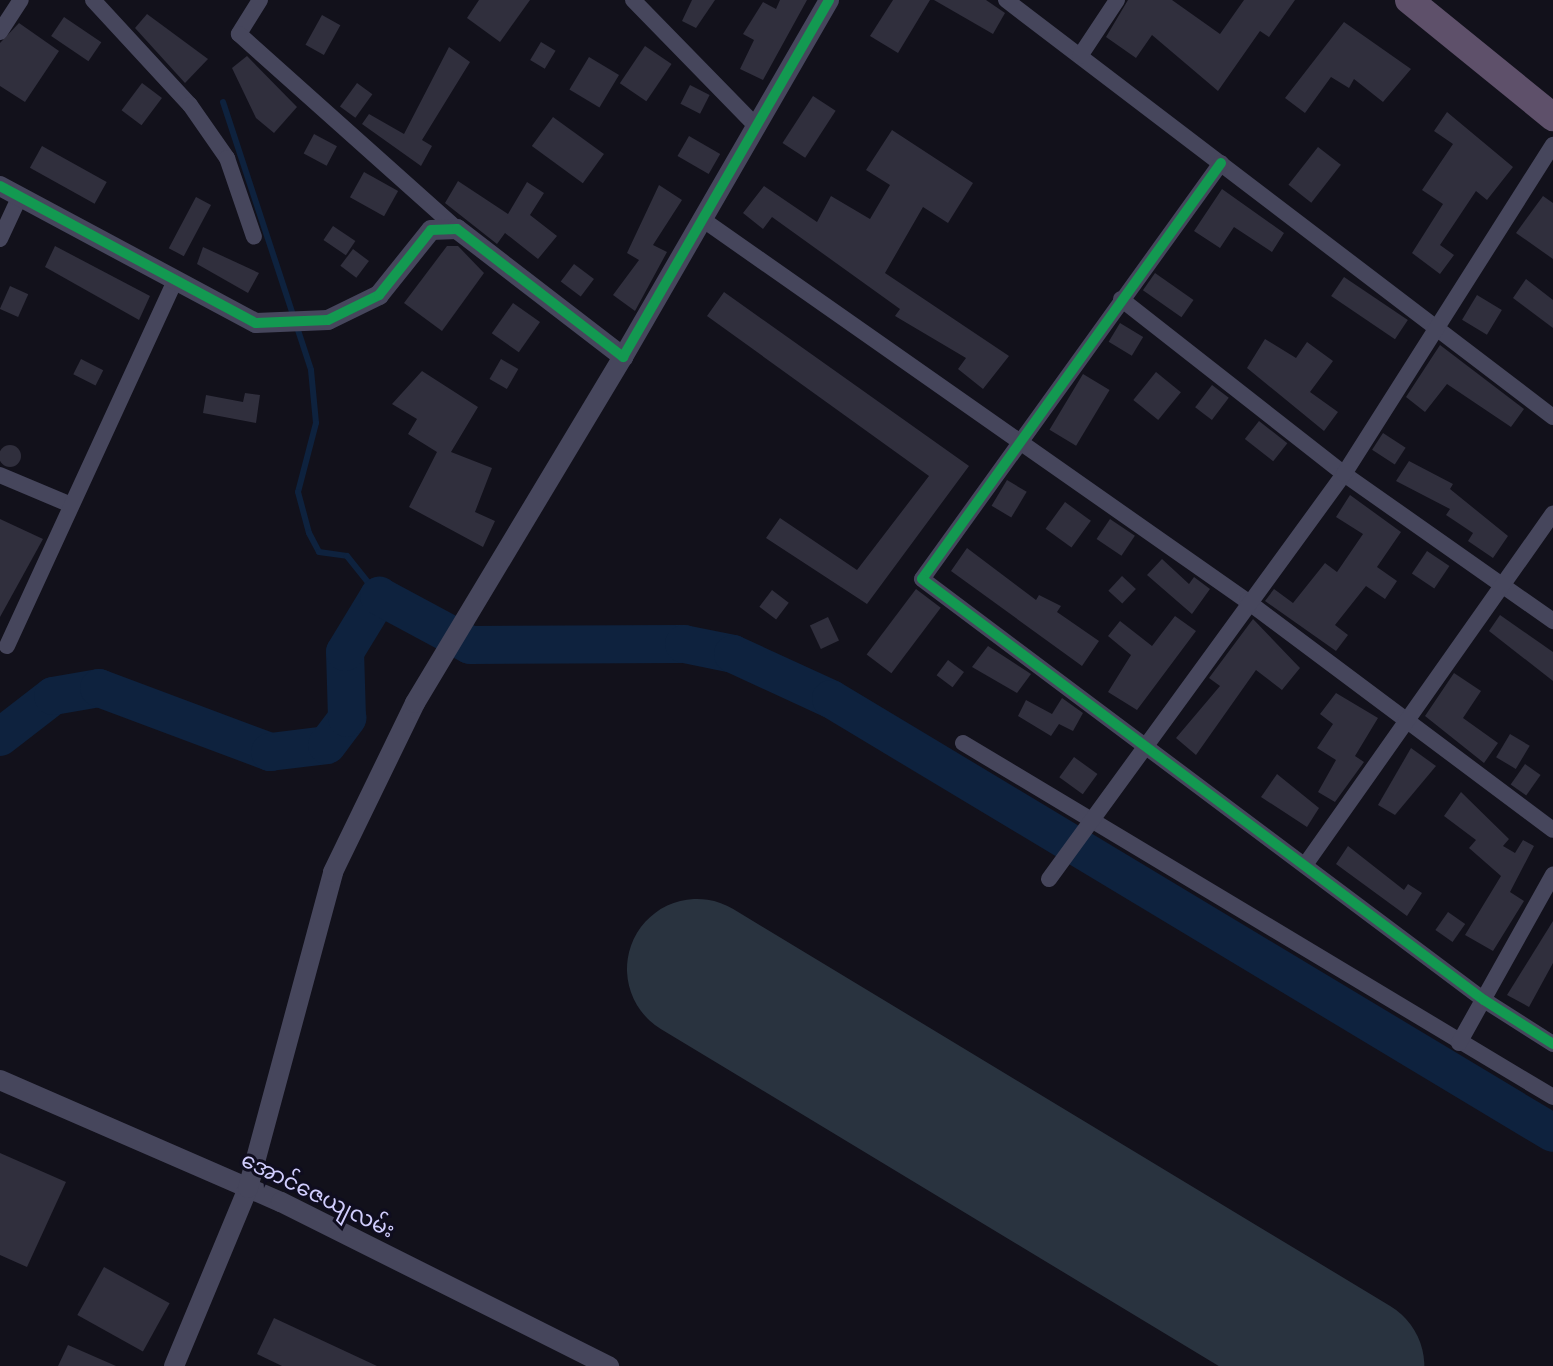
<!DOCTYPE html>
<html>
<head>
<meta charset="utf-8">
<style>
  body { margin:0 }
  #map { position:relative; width:1553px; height:1366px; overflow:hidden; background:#12111b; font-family:Montserrat,"Noto Sans Myanmar",sans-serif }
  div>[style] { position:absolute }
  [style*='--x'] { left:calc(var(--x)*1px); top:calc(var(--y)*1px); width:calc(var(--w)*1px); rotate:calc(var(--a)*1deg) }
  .stream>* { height:6px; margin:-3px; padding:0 3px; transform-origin:3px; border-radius:3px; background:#0e223e }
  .river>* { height:38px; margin:-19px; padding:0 19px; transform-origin:19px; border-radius:19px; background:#0e223e }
  .runway>* { height:140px; margin:-70px; padding:0 70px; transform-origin:70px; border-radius:70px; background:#29333f }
  .building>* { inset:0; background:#302f3d; transform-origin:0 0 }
  .round { border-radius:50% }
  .minor>* { height:16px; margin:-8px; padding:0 8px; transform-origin:8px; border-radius:8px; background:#46465c }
  .tertiary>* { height:20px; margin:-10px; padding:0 10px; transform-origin:10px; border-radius:10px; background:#46465c }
  .trunk>* { height:28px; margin:-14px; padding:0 14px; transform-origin:14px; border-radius:14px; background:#5e506a }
  .cycleway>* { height:10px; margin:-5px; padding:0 5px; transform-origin:5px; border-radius:5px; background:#139951 }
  span { translate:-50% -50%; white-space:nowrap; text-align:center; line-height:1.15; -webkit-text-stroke:6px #0f0d1f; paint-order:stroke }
  .street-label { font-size:22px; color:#d0cdfd }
</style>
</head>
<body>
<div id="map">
  <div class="stream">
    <i style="--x:223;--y:102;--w:282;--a:71.8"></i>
    <i style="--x:311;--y:370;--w:53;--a:84.6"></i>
    <i style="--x:316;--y:423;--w:71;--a:104.6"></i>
    <i style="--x:298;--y:492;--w:42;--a:75"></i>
    <i style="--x:309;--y:533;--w:21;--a:62"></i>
    <i style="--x:319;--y:552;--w:28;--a:8"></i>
    <i style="--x:347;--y:556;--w:51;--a:51.3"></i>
  </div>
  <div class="river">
    <i style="--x:0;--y:737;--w:67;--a:-37.7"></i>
    <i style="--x:53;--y:696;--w:47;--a:-9.9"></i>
    <i style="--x:99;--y:688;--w:183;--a:20.5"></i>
    <i style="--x:270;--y:752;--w:57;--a:-7"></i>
    <i style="--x:327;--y:745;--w:34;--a:-53"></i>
    <i style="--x:347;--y:718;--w:66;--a:-91.7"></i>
    <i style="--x:345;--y:652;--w:66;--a:-58.7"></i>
    <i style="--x:379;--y:596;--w:103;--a:28.3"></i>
    <i style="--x:470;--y:645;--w:214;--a:-0.3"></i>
    <i style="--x:684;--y:644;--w:50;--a:11.5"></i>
    <i style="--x:733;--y:654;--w:108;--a:24.7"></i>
    <i style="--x:831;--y:699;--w:842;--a:31.01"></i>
  </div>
  <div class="runway">
    <i style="--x:697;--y:969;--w:768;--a:31.14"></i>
  </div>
  <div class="building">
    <i style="clip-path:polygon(479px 0,530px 0,500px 42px,467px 18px)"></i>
    <i style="clip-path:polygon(692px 0,715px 0,696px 28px,682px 21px)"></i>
    <i style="clip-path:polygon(780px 0,807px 0,763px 80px,740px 69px,754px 40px,743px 34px,763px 2px,776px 9px)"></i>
    <i style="clip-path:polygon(893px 0,930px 0,898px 53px,870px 36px)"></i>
    <i style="clip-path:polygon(934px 0,986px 0,1005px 13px,993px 34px)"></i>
    <i style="clip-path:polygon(1128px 0,1172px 0,1220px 34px,1244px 0,1295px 0,1269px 37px,1260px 31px,1218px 91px,1152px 35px,1136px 58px,1106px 37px)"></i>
    <i style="clip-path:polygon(147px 14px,208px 59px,185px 83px,135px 28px)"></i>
    <i style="left:322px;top:15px;width:21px;height:34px;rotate:29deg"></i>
    <i style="left:64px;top:17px;width:45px;height:23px;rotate:34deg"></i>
    <i style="clip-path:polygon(1344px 22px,1411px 69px,1383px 102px,1354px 79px,1349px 88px,1331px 77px,1305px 113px,1285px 98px)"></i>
    <i style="clip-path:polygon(19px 23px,59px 51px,25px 102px,0 86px,0 43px)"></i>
    <i style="left:541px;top:42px;width:17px;height:21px;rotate:31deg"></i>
    <i style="left:645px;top:46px;width:32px;height:45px;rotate:34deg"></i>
    <i style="clip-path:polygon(449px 47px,470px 62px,422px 140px,432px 146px,421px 166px,362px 124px,369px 114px,404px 134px)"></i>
    <i style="clip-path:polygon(247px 56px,297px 107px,274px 133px,256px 118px,232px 68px)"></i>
    <i style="left:589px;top:57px;width:35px;height:38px;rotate:31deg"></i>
    <i style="left:142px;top:83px;width:25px;height:34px;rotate:37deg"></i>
    <i style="left:357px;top:83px;width:19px;height:29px;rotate:36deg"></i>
    <i style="left:690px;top:85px;width:22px;height:21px;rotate:27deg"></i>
    <i style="left:813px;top:96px;width:27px;height:56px;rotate:33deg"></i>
    <i style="clip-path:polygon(1447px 112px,1513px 167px,1487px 200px,1476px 191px,1440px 245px,1454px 255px,1440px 274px,1412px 253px,1443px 204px,1422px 190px,1453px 144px,1434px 131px)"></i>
    <i style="left:553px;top:117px;width:63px;height:36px;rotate:36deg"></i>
    <i style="clip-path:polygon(892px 130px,973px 183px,948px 223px,923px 207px,885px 273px,1009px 356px,983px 389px,958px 369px,966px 358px,895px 316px,900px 309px,772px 217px,763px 229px,743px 213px,764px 186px,817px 222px,831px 196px,870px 219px,890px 185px,866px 170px)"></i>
    <i style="left:314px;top:134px;width:26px;height:22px;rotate:28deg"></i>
    <i style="left:689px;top:136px;width:36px;height:23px;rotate:30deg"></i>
    <i style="left:42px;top:146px;width:74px;height:25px;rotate:29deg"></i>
    <i style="left:1318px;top:147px;width:29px;height:48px;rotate:38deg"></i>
    <i style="left:364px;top:172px;width:39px;height:29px;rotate:29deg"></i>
    <i style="clip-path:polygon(458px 181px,508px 214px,527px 182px,544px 193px,530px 215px,557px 236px,538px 259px,505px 233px,497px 244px,445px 203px)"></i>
    <i style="clip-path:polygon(659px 185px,682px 200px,653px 245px,667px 252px,635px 311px,613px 295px,639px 260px,627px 253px)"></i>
    <i style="clip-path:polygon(1222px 189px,1284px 233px,1272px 252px,1234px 227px,1220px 248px,1194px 231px)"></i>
    <i style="clip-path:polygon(1543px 196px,1553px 203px,1553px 259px,1516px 233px)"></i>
    <i style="left:196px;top:197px;width:17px;height:58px;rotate:28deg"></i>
    <i style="left:333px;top:226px;width:27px;height:17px;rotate:34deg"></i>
    <i style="clip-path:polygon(55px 246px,150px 296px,139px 320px,45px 267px)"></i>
    <i style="clip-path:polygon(447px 246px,458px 246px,484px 273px,442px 331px,404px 303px)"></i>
    <i style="clip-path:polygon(203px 247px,259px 273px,248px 293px,197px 264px)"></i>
    <i style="left:353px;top:249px;width:20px;height:21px;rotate:37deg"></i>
    <i style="left:574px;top:264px;width:25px;height:22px;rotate:37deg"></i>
    <i style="left:1155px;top:273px;width:47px;height:21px;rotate:35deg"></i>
    <i style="left:1344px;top:277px;width:77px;height:23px;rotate:34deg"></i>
    <i style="clip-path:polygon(1526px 279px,1553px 300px,1553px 328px,1513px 298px)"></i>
    <i style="left:10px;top:286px;width:20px;height:25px;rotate:24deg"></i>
    <i style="clip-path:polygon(724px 292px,969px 466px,867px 604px,766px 538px,780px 518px,857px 570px,929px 476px,707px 316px)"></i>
    <i style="left:1477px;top:295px;width:29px;height:29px;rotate:31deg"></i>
    <i style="left:513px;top:303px;width:33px;height:37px;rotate:35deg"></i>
    <i style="left:1120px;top:323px;width:27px;height:22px;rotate:31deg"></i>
    <i style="clip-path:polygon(1265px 339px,1296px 358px,1307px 342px,1333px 361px,1310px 392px,1338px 412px,1324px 431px,1247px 368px)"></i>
    <i style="clip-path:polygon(1440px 345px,1524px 409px,1511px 427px,1447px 384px,1425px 412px,1406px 397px)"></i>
    <i style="left:81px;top:359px;width:25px;height:17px;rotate:27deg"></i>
    <i style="left:501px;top:359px;width:20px;height:23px;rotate:30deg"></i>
    <i style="clip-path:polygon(422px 371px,478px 407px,451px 452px,492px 468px,475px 512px,495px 521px,483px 547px,409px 507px,437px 452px,408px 434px,417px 419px,392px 404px)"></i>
    <i style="left:1156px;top:372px;width:32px;height:36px;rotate:39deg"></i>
    <i style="left:1083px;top:374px;width:31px;height:65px;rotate:31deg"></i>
    <i style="left:1212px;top:385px;width:21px;height:28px;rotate:37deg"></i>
    <i style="clip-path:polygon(245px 393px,260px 395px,256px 423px,203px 413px,206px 395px,243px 402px)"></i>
    <i style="left:1259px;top:421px;width:36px;height:23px;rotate:38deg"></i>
    <i style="left:1383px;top:433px;width:27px;height:20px;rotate:33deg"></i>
    <i class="round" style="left:-1px;top:445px;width:22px;height:22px"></i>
    <i style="clip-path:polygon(1409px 461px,1453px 484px,1450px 489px,1508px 536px,1493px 558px,1468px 541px,1473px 533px,1446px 515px,1450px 509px,1396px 481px)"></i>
    <i style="left:1007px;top:480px;width:23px;height:30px;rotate:31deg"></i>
    <i style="clip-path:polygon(1350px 495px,1401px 532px,1377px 567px,1397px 581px,1385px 599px,1366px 586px,1335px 625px,1348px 635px,1336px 651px,1265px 601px,1274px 589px,1293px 603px,1325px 563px,1337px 572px,1363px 534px,1336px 517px)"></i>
    <i style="left:1065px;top:502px;width:32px;height:33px;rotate:36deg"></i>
    <i style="clip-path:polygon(0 519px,43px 539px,0 617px)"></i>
    <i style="left:1110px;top:519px;width:30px;height:24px;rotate:34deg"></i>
    <i style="clip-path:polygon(967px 548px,1036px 600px,1039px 595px,1061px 606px,1057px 612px,1099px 641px,1082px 666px,951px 571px)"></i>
    <i style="left:1427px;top:551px;width:27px;height:27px;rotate:34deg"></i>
    <i style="clip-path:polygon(1162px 559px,1189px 584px,1194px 577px,1210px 589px,1192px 614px,1147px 575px)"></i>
    <i style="left:1122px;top:576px;width:19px;height:20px;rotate:43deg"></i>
    <i style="left:916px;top:589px;width:31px;height:82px;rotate:37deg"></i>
    <i style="left:772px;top:590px;width:21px;height:21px;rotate:37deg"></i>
    <i style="clip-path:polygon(1500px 615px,1553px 652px,1553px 681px,1489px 631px)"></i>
    <i style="clip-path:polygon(1175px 616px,1196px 631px,1137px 710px,1108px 692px,1131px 655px,1108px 636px,1120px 621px,1152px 646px)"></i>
    <i style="left:828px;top:617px;width:26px;height:20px;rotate:65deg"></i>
    <i style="clip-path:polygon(1253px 619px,1300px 668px,1282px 690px,1256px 670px,1196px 755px,1176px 738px,1220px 686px,1209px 678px)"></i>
    <i style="clip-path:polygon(988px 646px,1031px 674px,1017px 693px,972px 667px)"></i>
    <i style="left:948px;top:660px;width:20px;height:19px;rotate:37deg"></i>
    <i style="clip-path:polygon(1454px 673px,1481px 691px,1463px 718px,1498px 743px,1484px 763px,1425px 716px)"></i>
    <i style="clip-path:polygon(1336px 693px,1378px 718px,1355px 756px,1364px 762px,1335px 802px,1318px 792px,1336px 760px,1317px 748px,1333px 724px,1320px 714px)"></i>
    <i style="clip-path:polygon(1062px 698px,1083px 713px,1073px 731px,1059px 724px,1051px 736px,1018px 716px,1026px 700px,1052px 714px)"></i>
    <i style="left:1510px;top:734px;width:23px;height:27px;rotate:31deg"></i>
    <i style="clip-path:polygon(1411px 748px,1436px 766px,1395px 815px,1378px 805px)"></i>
    <i style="left:1074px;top:757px;width:29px;height:25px;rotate:36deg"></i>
    <i style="left:1525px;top:764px;width:19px;height:25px;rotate:35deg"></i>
    <i style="clip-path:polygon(1277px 774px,1319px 808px,1307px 827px,1261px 797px)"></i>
    <i style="clip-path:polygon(1461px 792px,1509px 839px,1503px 846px,1515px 853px,1523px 840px,1534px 846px,1510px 892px,1524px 901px,1493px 951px,1465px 935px,1501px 876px,1469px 848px,1476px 840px,1444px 816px)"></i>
    <i style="clip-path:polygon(1348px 846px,1404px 890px,1408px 884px,1422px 893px,1407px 916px,1336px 864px)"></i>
    <i style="left:1448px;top:912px;width:21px;height:22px;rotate:35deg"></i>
    <i style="clip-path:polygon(1553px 921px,1553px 963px,1529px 1007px,1507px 995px)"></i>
    <i style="clip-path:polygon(0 1153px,66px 1182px,27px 1267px,0 1255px)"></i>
    <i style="left:104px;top:1267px;width:75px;height:55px;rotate:29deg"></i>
    <i style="clip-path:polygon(274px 1318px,377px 1366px,282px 1366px,257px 1354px)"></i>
    <i style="clip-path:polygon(68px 1345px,116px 1366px,58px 1366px)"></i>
  </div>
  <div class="minor">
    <i style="--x:93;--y:0;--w:143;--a:47.3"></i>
    <i style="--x:190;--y:105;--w:65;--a:55.1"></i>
    <i style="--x:227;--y:158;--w:83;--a:71.1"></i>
    <i style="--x:260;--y:0;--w:40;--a:122"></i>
    <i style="--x:239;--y:34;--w:292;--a:41.8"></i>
    <i style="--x:633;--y:0;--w:176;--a:45.7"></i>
    <i style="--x:1006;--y:0;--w:688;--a:37.32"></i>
    <i style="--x:0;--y:32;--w:38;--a:-57"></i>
    <i style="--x:1080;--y:56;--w:67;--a:-56.5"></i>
    <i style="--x:1221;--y:163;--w:512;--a:125.71"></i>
    <i style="--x:922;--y:579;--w:702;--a:36.84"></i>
    <i style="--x:1484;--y:1000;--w:82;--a:32.5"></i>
    <i style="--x:702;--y:219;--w:666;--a:35.03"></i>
    <i style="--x:1247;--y:601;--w:382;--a:36.8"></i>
    <i style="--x:0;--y:239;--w:47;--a:-65.1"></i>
    <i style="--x:1121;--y:299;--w:283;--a:38.1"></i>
    <i style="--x:1344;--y:474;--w:256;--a:35.1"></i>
    <i style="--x:0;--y:475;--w:77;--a:22.9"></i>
    <i style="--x:7;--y:646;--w:403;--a:-65.3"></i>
    <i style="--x:963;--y:743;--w:688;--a:30.96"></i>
    <i style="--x:1305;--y:865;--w:430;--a:-54.8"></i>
    <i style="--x:1049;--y:879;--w:501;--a:-53.93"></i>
    <i style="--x:1344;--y:474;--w:390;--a:-57.6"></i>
    <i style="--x:1459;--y:1043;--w:193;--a:-60.8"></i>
  </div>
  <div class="tertiary">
    <i style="--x:0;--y:186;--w:290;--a:28.2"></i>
    <i style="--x:256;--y:323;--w:72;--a:-2.4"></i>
    <i style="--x:328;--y:320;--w:57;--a:-26.1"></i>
    <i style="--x:379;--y:295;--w:83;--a:-51.3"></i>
    <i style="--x:431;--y:230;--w:26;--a:-2"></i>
    <i style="--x:457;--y:229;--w:210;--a:37.6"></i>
    <i style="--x:623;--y:357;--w:412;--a:-60"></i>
    <i style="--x:0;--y:1080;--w:306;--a:23.5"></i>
    <i style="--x:281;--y:1202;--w:367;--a:26.6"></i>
    <i style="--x:174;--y:1366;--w:193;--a:-67.4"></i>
    <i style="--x:248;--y:1188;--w:327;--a:-74.9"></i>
    <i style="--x:333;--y:872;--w:188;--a:-64.1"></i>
    <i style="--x:415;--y:703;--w:404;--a:-59"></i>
  </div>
  <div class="trunk">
    <i style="--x:1409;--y:0;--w:186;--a:39.1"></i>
  </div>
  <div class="cycleway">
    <i style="--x:1221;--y:163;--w:512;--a:125.71"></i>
    <i style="--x:922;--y:579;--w:702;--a:36.84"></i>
    <i style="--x:1484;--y:1000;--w:82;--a:32.5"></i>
    <i style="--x:0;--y:186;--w:290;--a:28.2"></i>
    <i style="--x:256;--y:323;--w:72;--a:-2.4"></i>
    <i style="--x:328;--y:320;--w:57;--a:-26.1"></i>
    <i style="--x:379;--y:295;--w:83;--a:-51.3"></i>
    <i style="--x:431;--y:230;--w:26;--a:-2"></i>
    <i style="--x:457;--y:229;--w:210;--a:37.6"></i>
    <i style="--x:623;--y:357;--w:412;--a:-60"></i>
  </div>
  <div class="street-label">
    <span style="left:318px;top:1195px;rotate:26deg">အောင်ဇေယျလမ်း</span>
  </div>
</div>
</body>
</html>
